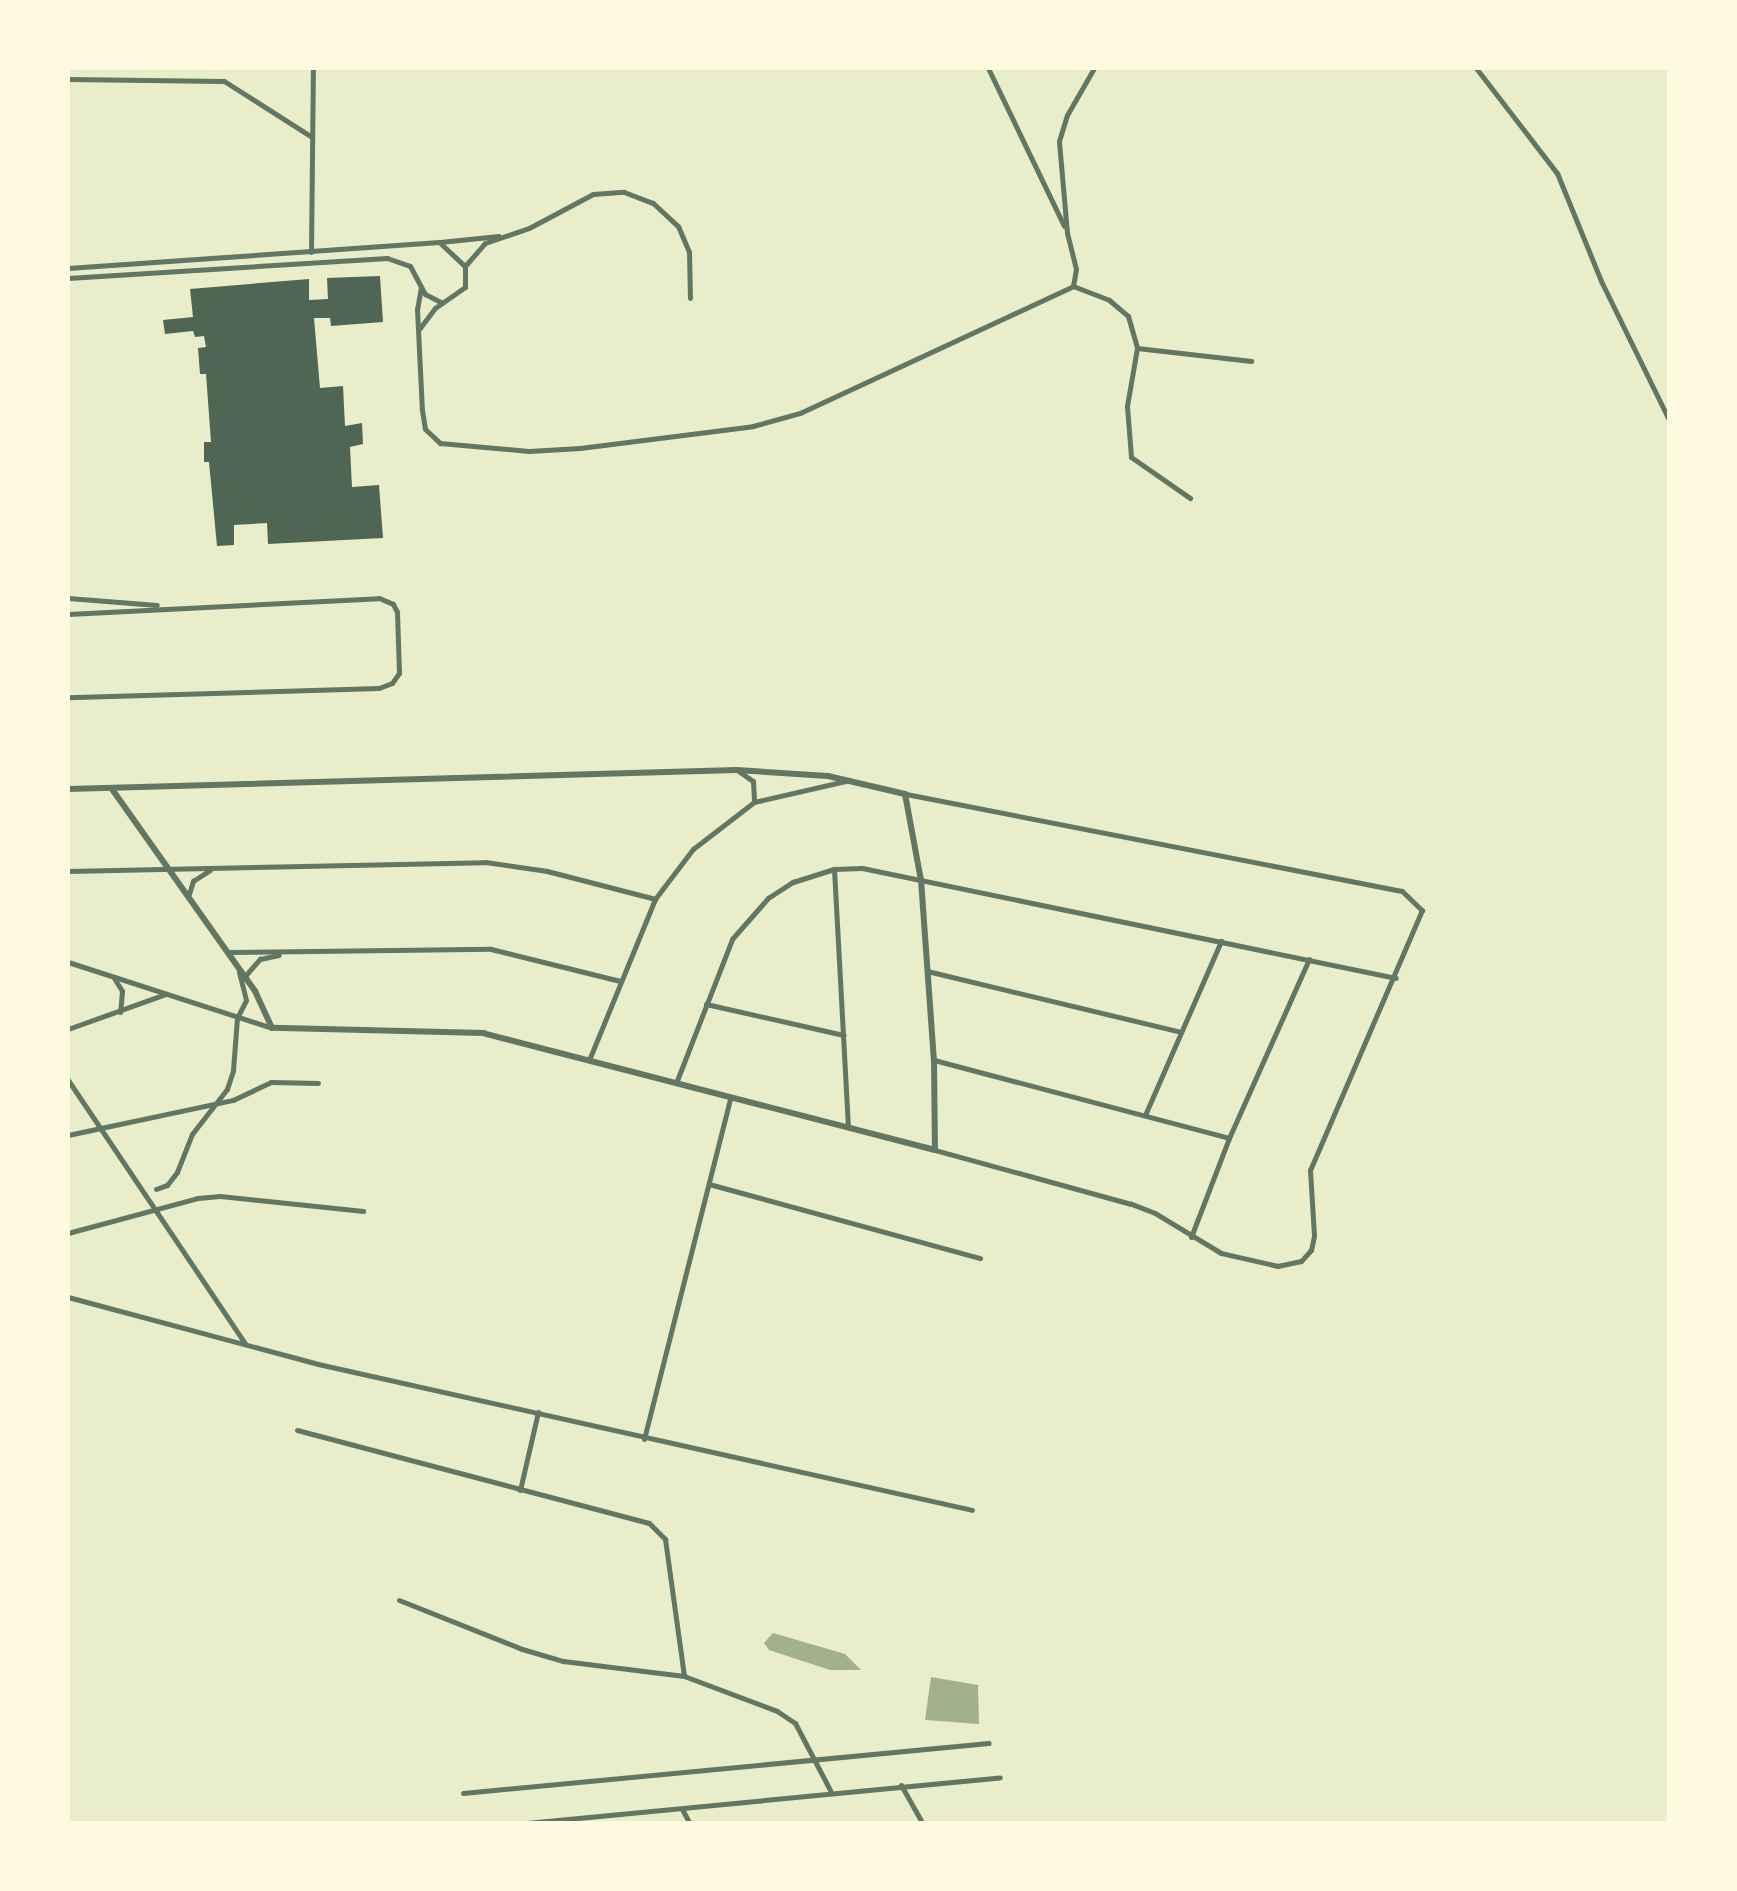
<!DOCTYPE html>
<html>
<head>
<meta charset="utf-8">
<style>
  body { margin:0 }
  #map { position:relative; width:1737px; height:1891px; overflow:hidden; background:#e9edc9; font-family:"Varela Round",sans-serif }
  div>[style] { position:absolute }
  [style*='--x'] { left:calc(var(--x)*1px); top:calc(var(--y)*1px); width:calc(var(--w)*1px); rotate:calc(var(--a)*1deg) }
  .water>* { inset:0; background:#a3b18a }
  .building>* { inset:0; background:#4f6655 }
  .minor>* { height:5px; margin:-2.5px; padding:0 2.5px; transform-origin:2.5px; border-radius:2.5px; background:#617663 }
  .tertiary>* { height:6px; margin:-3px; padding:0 3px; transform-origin:3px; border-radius:3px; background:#617663 }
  span { translate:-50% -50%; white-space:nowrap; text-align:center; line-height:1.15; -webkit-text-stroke:10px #fefae0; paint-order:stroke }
  .frame { position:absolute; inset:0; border:70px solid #fefae0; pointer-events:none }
</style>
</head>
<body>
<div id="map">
  <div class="water">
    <i style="clip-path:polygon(773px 1633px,845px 1654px,861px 1670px,830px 1670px,769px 1650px,764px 1643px)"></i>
    <i style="clip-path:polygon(931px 1677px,978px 1685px,979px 1724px,925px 1720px)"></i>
  </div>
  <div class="building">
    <i style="clip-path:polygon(380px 276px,383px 322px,331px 326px,330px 318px,314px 318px,320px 388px,343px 386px,345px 426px,362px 423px,363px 444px,350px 447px,352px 487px,379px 485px,383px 538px,268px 544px,267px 523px,234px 525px,234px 545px,217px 546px,209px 462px,204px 462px,204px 442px,211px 442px,206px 374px,200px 374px,198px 348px,206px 347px,204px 336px,195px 337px,193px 331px,165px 334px,163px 320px,193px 317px,190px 289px,309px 279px,309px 300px,328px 299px,327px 278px)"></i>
  </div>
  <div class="minor">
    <i style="--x:988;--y:68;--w:175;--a:64.3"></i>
    <i style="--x:1476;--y:68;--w:133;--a:52.4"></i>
    <i style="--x:1557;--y:173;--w:117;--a:67.8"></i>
    <i style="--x:1601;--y:281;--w:157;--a:63.9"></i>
    <i style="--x:68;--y:79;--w:156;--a:0.7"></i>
    <i style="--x:224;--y:81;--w:104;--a:32.5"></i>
    <i style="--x:440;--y:242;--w:59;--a:-5.8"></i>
    <i style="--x:311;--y:252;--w:184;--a:-89.4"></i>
    <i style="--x:465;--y:266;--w:30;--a:-49"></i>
    <i style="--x:485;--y:243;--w:46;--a:-18.8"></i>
    <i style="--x:529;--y:228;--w:72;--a:-28"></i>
    <i style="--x:593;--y:194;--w:31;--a:-4"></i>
    <i style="--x:624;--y:192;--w:31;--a:21"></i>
    <i style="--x:653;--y:203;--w:34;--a:43"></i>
    <i style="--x:678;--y:226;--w:28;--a:67"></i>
    <i style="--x:689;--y:252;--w:46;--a:88.8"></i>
    <i style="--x:68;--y:268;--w:372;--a:-4"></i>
    <i style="--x:439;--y:242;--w:35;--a:43"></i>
    <i style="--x:465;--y:266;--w:21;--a:90"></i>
    <i style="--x:465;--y:287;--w:37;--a:145"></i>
    <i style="--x:435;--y:308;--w:26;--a:127"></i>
    <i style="--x:68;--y:278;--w:320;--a:-3.6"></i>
    <i style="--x:387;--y:258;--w:24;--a:19"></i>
    <i style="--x:410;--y:266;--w:32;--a:62"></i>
    <i style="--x:425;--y:294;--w:18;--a:27"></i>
    <i style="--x:1073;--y:286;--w:39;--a:21"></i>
    <i style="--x:1109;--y:300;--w:25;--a:40"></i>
    <i style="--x:1128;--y:316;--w:33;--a:74"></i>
    <i style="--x:1137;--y:348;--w:59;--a:99.8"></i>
    <i style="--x:1127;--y:406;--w:51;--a:85.5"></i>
    <i style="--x:1131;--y:457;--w:72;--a:34.8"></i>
    <i style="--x:421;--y:287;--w:22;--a:100"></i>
    <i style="--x:417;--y:309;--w:101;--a:87.2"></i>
    <i style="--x:422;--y:410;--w:19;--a:81"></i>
    <i style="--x:425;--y:429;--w:21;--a:43"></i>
    <i style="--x:440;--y:443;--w:89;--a:5.1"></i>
    <i style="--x:529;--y:451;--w:51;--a:-3.4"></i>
    <i style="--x:580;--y:448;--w:174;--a:-7.2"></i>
    <i style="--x:753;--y:426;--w:49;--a:-15.5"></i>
    <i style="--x:800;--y:413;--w:301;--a:-24.9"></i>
    <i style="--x:1073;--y:286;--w:17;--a:-80"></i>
    <i style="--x:1076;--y:269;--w:37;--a:-104"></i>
    <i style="--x:1067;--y:233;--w:92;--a:-95"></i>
    <i style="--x:1059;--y:141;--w:27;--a:-73"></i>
    <i style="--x:1067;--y:115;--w:54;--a:-60.1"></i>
    <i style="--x:1137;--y:348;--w:115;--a:6.5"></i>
    <i style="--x:68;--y:598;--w:89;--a:4.5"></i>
    <i style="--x:68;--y:614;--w:311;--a:-2.9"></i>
    <i style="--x:379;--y:598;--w:15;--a:23"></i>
    <i style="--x:393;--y:604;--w:9;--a:63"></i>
    <i style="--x:397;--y:612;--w:61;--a:88.1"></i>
    <i style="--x:399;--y:673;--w:12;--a:125"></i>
    <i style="--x:392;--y:683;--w:14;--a:159"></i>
    <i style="--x:379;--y:688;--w:311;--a:178.3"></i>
    <i style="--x:737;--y:770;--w:19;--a:35"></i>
    <i style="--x:753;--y:781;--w:21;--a:87"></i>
    <i style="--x:906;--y:794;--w:505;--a:11.07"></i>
    <i style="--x:1402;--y:891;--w:28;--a:44"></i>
    <i style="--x:1422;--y:910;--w:283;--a:113.3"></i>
    <i style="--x:1310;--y:1170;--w:66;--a:86.5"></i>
    <i style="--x:1314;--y:1236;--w:14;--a:102"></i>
    <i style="--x:1311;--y:1250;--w:15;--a:132"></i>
    <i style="--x:1301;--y:1261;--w:24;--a:168"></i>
    <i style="--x:1278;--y:1266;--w:58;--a:-167.2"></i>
    <i style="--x:1221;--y:1253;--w:77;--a:-148.8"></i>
    <i style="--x:1155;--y:1213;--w:26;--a:-159"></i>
    <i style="--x:1131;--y:1204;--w:203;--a:-164.6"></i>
    <i style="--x:834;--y:869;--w:259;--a:86.9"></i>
    <i style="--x:68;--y:871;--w:417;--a:-1.2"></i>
    <i style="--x:485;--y:862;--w:63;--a:8.3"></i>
    <i style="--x:547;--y:871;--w:112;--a:14.5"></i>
    <i style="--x:189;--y:894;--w:14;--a:-73"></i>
    <i style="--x:193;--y:881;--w:20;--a:-33"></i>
    <i style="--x:229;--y:952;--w:262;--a:-0.7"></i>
    <i style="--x:491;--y:949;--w:133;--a:13.9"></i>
    <i style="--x:68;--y:962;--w:214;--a:17.9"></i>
    <i style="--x:927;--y:971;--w:261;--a:13.5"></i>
    <i style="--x:245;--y:976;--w:23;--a:-49"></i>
    <i style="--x:260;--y:959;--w:19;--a:-12"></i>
    <i style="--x:114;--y:978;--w:15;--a:58"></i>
    <i style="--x:122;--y:991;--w:21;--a:95"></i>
    <i style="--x:706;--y:1004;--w:141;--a:12.7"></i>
    <i style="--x:68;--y:1029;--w:104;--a:-19.7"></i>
    <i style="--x:589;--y:1060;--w:174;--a:-67.7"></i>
    <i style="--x:655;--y:899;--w:63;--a:-52.8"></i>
    <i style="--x:693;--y:849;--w:77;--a:-37.6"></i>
    <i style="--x:754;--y:802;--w:94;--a:-12.9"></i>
    <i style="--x:934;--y:1060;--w:305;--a:14.8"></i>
    <i style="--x:68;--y:1080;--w:317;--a:56.1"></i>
    <i style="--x:676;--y:1083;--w:155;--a:-68.7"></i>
    <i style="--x:732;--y:939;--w:55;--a:-48.7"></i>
    <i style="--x:768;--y:898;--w:30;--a:-33"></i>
    <i style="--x:793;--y:882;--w:43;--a:-17.6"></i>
    <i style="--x:834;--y:869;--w:28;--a:-2"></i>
    <i style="--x:862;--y:868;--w:545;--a:11.64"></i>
    <i style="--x:1145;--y:1115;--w:190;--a:-66.4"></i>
    <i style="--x:68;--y:1135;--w:169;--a:-12"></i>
    <i style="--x:233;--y:1100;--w:42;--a:-25.3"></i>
    <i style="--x:271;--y:1082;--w:47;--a:1.2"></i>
    <i style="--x:709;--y:1184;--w:281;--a:15.3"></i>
    <i style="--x:156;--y:1189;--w:12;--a:-20"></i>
    <i style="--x:167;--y:1185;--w:16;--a:-52"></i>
    <i style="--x:177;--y:1172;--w:41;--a:-68.5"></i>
    <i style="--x:192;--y:1134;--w:57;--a:-52.1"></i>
    <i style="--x:227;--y:1089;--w:20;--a:-72"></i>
    <i style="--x:233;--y:1070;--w:52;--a:-85.6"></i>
    <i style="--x:237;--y:1018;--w:20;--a:-63"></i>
    <i style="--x:246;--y:1000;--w:29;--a:-104"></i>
    <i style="--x:68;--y:1233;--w:135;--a:-15.1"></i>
    <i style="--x:198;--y:1198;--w:22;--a:-5"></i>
    <i style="--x:220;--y:1196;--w:144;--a:6"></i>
    <i style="--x:1191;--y:1237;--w:106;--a:-69"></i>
    <i style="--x:1229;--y:1138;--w:196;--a:-65.9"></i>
    <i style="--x:68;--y:1297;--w:259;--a:15"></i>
    <i style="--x:318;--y:1364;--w:670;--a:12.58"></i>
    <i style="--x:297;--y:1430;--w:364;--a:14.8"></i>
    <i style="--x:649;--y:1523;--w:23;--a:45"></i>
    <i style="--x:665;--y:1539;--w:138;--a:82.1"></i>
    <i style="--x:644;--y:1439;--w:352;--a:-75.8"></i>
    <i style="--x:520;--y:1490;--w:80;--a:-77"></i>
    <i style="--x:399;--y:1600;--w:132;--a:21.7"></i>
    <i style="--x:522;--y:1649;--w:43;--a:16.3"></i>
    <i style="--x:563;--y:1661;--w:122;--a:7.1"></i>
    <i style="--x:684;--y:1676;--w:99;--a:20.6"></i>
    <i style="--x:777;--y:1711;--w:22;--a:34"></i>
    <i style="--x:795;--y:1723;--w:76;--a:62.4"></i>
    <i style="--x:901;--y:1785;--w:45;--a:60.6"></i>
    <i style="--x:463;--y:1793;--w:528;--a:-5.43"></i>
    <i style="--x:682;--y:1809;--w:17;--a:62"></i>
    <i style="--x:516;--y:1824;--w:486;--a:-5.5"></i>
  </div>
  <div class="tertiary">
    <i style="--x:68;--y:789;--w:669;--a:-1.63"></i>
    <i style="--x:737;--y:770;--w:91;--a:3.8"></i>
    <i style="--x:828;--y:776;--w:79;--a:13.2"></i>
    <i style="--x:905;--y:794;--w:87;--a:79.5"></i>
    <i style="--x:921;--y:880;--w:180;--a:85.9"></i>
    <i style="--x:934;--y:1060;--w:90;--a:89.4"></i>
    <i style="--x:935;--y:1150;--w:466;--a:-165.5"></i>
    <i style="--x:484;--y:1033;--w:212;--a:-178.6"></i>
    <i style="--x:272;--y:1028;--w:41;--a:-114.7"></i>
    <i style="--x:255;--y:991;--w:247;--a:-125.3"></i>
  </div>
  <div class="frame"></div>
</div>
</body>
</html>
